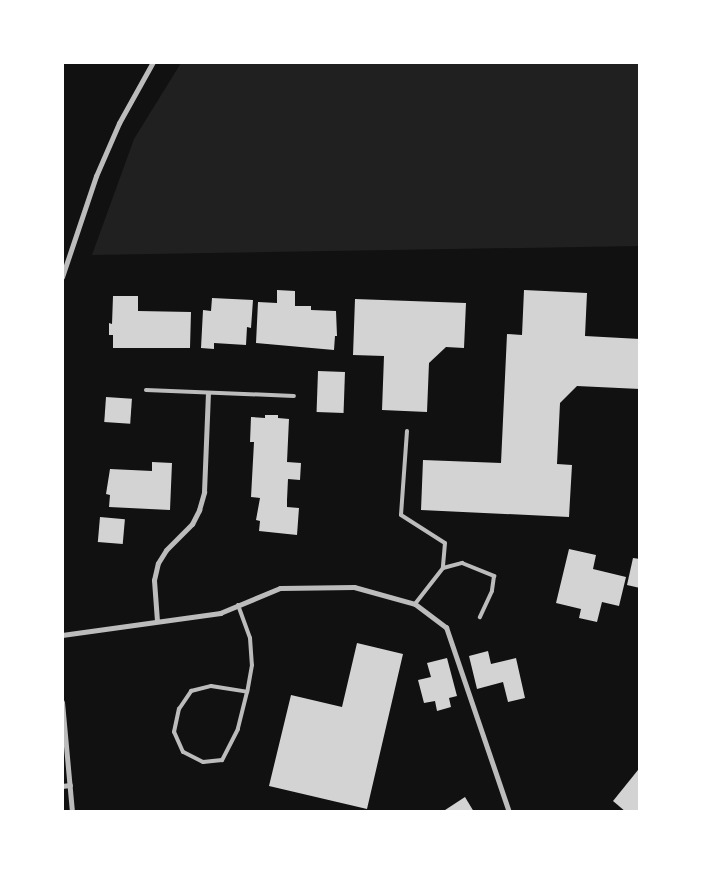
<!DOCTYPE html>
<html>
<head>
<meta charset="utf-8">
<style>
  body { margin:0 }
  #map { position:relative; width:702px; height:874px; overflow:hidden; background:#111; font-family:Literata,serif }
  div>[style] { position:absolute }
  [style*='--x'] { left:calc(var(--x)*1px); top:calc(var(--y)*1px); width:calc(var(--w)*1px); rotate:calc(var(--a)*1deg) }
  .green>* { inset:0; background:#202020 }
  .building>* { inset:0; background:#d3d3d3; transform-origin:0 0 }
  .service>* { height:4px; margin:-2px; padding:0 2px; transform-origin:2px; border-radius:2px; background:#bcbcbc }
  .minor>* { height:5px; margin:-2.5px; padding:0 2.5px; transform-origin:2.5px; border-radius:2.5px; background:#bcbcbc }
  span { translate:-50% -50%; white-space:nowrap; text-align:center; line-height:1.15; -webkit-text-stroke:4.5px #fff; paint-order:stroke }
  .frame { position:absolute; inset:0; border:64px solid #fff; pointer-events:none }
</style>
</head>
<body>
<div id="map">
  <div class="green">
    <i style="clip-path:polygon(181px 63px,639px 63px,639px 246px,92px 255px,134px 139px)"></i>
  </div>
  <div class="building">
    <i style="clip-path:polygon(277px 290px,295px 291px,295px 306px,311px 306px,311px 310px,336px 311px,337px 336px,335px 336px,334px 350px,256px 343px,258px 302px,277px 303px)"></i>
    <i style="clip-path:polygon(524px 290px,587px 293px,585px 336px,640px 339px,640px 389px,577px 386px,560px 403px,557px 464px,572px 465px,569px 517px,421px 510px,423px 460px,501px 463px,507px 334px,522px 335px)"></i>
    <i style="clip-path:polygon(113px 296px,138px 296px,138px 311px,191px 312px,190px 348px,113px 348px,113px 335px,109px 335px,109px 323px,112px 324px)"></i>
    <i style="clip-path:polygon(212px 298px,253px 300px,251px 328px,247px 327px,246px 345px,214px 343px,214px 349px,201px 348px,203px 310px,211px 311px)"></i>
    <i style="clip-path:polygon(355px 299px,466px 303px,464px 348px,446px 347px,429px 363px,427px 412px,382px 410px,384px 356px,353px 355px)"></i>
    <i style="left:318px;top:371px;width:27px;height:41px;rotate:2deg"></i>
    <i style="left:106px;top:397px;width:26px;height:25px;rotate:4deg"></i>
    <i style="clip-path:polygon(265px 415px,278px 415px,278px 418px,289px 419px,287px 462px,301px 463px,300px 480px,288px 479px,287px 500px,287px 507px,299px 508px,297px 535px,259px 531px,260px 521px,256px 520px,260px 498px,251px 497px,254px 442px,250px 442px,251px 417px,265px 418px)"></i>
    <i style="clip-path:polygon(152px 462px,172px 463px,170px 510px,109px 507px,110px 495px,106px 494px,110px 469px,152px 471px)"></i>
    <i style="left:100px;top:517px;width:25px;height:25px;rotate:5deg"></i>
    <i style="clip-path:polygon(569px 549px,596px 555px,593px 569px,626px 577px,619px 606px,602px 602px,597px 622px,579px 618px,581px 609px,556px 603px)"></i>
    <i style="clip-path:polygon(633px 558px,640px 559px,640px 588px,627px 585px)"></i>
    <i style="clip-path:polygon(357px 643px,403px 654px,367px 809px,269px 786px,291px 695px,342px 707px)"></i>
    <i style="clip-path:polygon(488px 651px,491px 664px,516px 658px,525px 698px,508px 702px,503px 682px,477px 689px,469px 656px)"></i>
    <i style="clip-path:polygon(447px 658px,457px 696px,449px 698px,451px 707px,437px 711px,435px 701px,424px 703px,418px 680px,431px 677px,427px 663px)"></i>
    <i style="clip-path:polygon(638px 770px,640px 812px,626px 812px,613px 801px)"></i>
    <i style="clip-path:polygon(465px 797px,474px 812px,442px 812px)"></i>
  </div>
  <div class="service">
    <i style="--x:146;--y:390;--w:148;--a:2.3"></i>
    <i style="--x:407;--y:431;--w:84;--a:94.1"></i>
    <i style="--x:401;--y:515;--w:52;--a:32.5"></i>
    <i style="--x:445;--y:543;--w:25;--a:95"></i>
    <i style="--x:443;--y:568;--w:46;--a:127.9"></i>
    <i style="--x:443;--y:568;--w:20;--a:-15"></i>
    <i style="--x:462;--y:563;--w:35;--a:22"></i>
    <i style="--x:494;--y:576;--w:15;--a:98"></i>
    <i style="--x:492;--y:591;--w:29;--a:115"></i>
    <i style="--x:238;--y:605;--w:35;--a:70"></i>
    <i style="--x:250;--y:638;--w:27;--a:86"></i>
    <i style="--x:252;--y:665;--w:27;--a:100"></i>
    <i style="--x:247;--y:692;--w:38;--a:104"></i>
    <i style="--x:238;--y:729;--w:35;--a:117"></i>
    <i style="--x:222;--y:760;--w:19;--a:174"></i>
    <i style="--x:203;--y:762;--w:22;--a:-153"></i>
    <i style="--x:183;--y:752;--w:22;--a:-114"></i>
    <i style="--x:174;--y:732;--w:24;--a:-78"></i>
    <i style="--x:179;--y:709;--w:22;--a:-56"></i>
    <i style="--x:191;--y:691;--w:21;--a:-14"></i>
    <i style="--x:211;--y:686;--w:36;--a:9"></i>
  </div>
  <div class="minor">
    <i style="--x:62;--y:277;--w:107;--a:-71.4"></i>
    <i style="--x:96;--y:176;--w:58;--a:-66.5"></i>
    <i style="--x:119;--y:123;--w:70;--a:-60.9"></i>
    <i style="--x:157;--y:621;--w:41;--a:-94.2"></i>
    <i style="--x:154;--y:580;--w:17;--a:-77"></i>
    <i style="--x:158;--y:563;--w:15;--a:-58"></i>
    <i style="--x:166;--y:550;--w:37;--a:-45"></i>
    <i style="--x:192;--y:524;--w:16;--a:-63"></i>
    <i style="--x:199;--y:510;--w:19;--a:-74"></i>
    <i style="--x:204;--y:492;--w:99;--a:-87.7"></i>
    <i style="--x:62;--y:635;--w:160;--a:-7.9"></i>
    <i style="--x:220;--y:613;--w:65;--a:-22.6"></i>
    <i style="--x:280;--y:588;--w:74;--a:-0.8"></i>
    <i style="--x:354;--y:587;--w:63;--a:15.6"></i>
    <i style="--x:415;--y:604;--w:39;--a:37"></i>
    <i style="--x:446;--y:627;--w:195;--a:71.2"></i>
    <i style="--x:62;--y:702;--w:110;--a:84.8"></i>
    <i style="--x:62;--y:786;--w:8;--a:-7"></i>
  </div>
  <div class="frame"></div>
</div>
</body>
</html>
